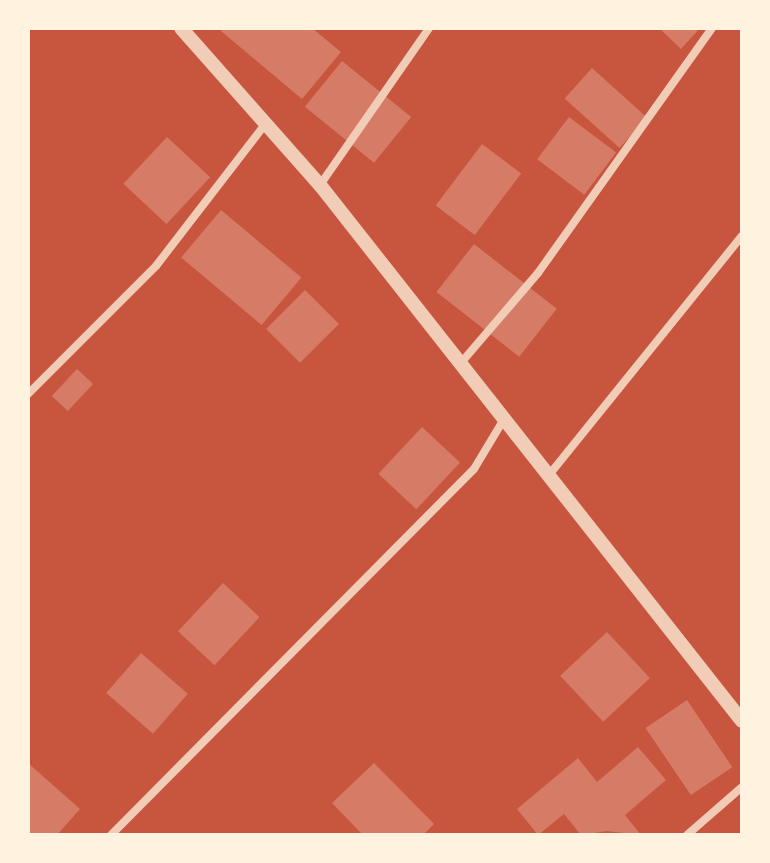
<!DOCTYPE html>
<html>
<head>
<meta charset="utf-8">
<style>
  body { margin:0 }
  #map { position:relative; width:770px; height:863px; overflow:hidden; background:#c8553d; font-family:"Work Sans",sans-serif }
  div>[style] { position:absolute }
  [style*='--x'] { left:calc(var(--x)*1px); top:calc(var(--y)*1px); width:calc(var(--w)*1px); rotate:calc(var(--a)*1deg) }
  .building>* { inset:0; background:#d67c66; transform-origin:0 0 }
  .minor>* { height:8px; margin:-4px; padding:0 4px; transform-origin:4px; border-radius:4px; background:#f1ccb7 }
  .tertiary>* { height:14px; margin:-7px; padding:0 7px; transform-origin:7px; border-radius:7px; background:#f1ccb7 }
  span { translate:-50% -50%; white-space:nowrap; text-align:center; line-height:1.15; -webkit-text-stroke:6px #fff3e0; paint-order:stroke }
  .frame { position:absolute; inset:0; border:30px solid #fff3e0; pointer-events:none }
</style>
</head>
<body>
<div id="map">
  <div class="building">
    <i style="clip-path:polygon(224px 28px,312px 28px,341px 52px,302px 99px,221px 31px)"></i>
    <i style="clip-path:polygon(659px 28px,700px 28px,681px 49px)"></i>
    <i style="left:342px;top:61px;width:89px;height:59px;rotate:39deg"></i>
    <i style="left:592px;top:68px;width:74px;height:41px;rotate:42deg"></i>
    <i style="left:569px;top:117px;width:59px;height:53px;rotate:37deg"></i>
    <i style="left:167px;top:137px;width:59px;height:64px;rotate:43deg"></i>
    <i style="left:482px;top:144px;width:49px;height:77px;rotate:37deg"></i>
    <i style="left:221px;top:210px;width:105px;height:62px;rotate:40deg"></i>
    <i style="left:474px;top:244px;width:105px;height:61px;rotate:38deg"></i>
    <i style="left:305px;top:290px;width:48px;height:55px;rotate:45deg"></i>
    <i style="left:77px;top:369px;width:22px;height:37px;rotate:43deg"></i>
    <i style="left:422px;top:427px;width:52px;height:64px;rotate:43deg"></i>
    <i style="left:223px;top:583px;width:50px;height:66px;rotate:43deg"></i>
    <i style="left:607px;top:632px;width:63px;height:64px;rotate:47deg"></i>
    <i style="left:141px;top:653px;width:62px;height:53px;rotate:41deg"></i>
    <i style="left:687px;top:700px;width:81px;height:50px;rotate:56deg"></i>
    <i style="clip-path:polygon(638px 747px,666px 780px,625px 815px,641px 835px,607px 831px,581px 835px,564px 814px,538px 835px,517px 809px,578px 758px,597px 782px)"></i>
    <i style="clip-path:polygon(28px 763px,80px 809px,57px 835px,28px 835px)"></i>
    <i style="clip-path:polygon(374px 763px,434px 824px,423px 835px,363px 835px,332px 803px)"></i>
  </div>
  <div class="minor">
    <i style="--x:320;--y:185;--w:191;--a:-55.2"></i>
    <i style="--x:460;--y:364;--w:120;--a:-49.4"></i>
    <i style="--x:538;--y:273;--w:301;--a:-54.6"></i>
    <i style="--x:28;--y:394;--w:181;--a:-45"></i>
    <i style="--x:156;--y:266;--w:182;--a:-52.4"></i>
    <i style="--x:549;--y:475;--w:307;--a:-51.1"></i>
    <i style="--x:111;--y:835;--w:515;--a:-45.24"></i>
    <i style="--x:474;--y:469;--w:58;--a:-59"></i>
    <i style="--x:687;--y:835;--w:73;--a:-41.1"></i>
  </div>
  <div class="tertiary">
    <i style="--x:181;--y:28;--w:210;--a:48.5"></i>
    <i style="--x:320;--y:185;--w:682;--a:51.79"></i>
  </div>
  <div class="frame"></div>
</div>
</body>
</html>
